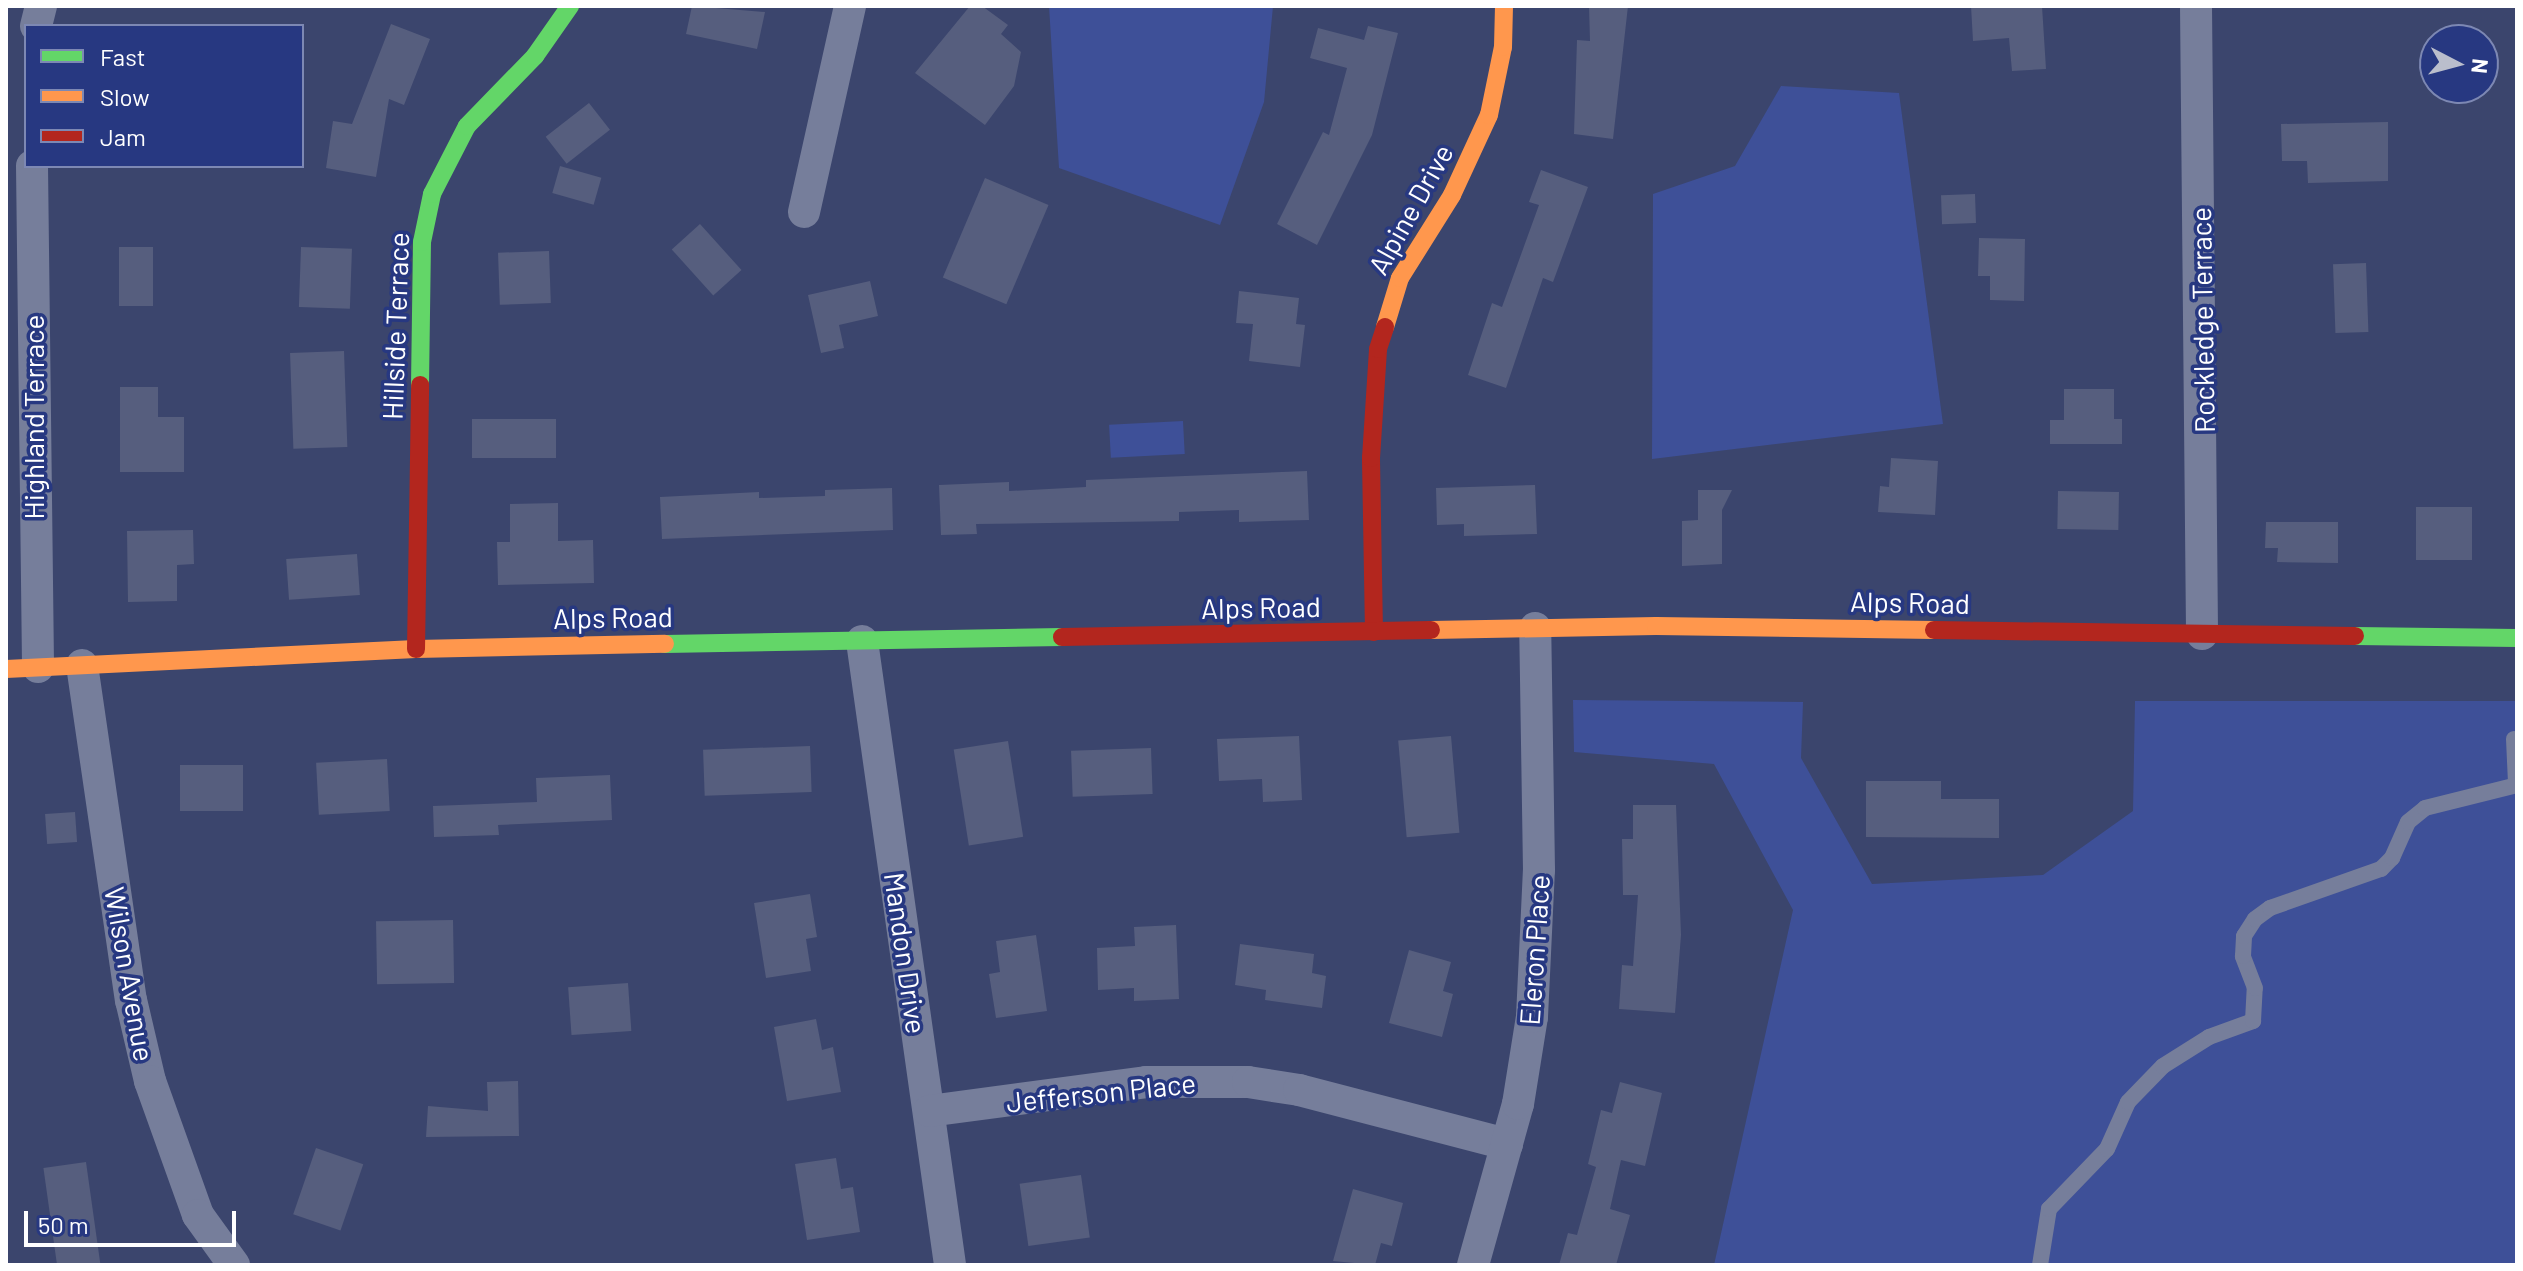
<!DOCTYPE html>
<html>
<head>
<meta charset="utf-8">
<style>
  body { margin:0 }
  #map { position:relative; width:2523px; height:1271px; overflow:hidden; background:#3b456d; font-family:Barlow,sans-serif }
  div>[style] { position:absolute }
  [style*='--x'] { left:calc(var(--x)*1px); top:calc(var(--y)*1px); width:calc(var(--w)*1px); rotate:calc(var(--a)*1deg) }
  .green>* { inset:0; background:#3e5098; transform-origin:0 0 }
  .building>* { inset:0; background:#565e7e; transform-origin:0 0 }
  .lane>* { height:16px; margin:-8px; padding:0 8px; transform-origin:8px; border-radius:8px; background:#767e9b }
  .street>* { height:32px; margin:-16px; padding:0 16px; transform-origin:16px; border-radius:16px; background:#767e9b }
  .fast>* { height:18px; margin:-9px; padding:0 9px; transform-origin:9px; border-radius:9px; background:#63d668 }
  .slow>* { height:18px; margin:-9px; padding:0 9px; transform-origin:9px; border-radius:9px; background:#ff974d }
  .jam>* { height:18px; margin:-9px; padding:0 9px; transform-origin:9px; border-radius:9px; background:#b3261e }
  span { translate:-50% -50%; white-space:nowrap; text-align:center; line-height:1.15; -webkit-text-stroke:7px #273881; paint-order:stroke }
  .street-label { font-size:28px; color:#fff }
  .frame { position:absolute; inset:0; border:8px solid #fff; pointer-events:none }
  .legend { position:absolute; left:24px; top:24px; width:280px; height:144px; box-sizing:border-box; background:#273881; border:2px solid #7d88b3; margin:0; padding:10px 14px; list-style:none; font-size:24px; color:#fff }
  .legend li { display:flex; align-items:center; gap:16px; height:40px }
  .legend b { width:40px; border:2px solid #7d88b3 }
  .north { position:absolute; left:2419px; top:24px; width:80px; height:80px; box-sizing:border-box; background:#273881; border:2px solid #7d88b3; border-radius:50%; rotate:96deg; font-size:22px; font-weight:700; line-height:32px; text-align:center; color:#fff }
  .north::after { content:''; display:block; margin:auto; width:28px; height:36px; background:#babecc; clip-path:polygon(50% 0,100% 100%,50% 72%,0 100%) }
  .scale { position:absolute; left:24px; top:1211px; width:212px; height:36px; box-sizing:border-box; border:4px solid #fff; border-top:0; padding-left:10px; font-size:24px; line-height:28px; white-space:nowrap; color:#fff; -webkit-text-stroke:6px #273881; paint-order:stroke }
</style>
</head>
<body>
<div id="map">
  <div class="green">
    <i style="clip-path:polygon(1049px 6px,1273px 6px,1264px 102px,1220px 225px,1059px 168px)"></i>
    <i style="clip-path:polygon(1781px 86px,1899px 93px,1943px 424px,1652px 459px,1653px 194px,1735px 166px)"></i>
    <i style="left:1183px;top:421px;width:33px;height:74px;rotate:87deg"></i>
    <i style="clip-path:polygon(1573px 700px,1803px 702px,1801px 758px,1872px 884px,2043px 875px,2133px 811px,2135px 701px,2517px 701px,2517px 1265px,1714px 1265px,1793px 910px,1714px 764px,1574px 752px)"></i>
  </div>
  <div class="building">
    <i style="clip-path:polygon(692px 6px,765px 12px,757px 49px,686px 34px)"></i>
    <i style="clip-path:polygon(970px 6px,982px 6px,1008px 25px,1001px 34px,1021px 52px,1014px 86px,985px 125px,915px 73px)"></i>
    <i style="clip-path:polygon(1589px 6px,1628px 6px,1613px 139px,1574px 134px,1577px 40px,1590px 41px)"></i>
    <i style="clip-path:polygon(1971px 6px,2042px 6px,2046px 69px,2012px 71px,2009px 38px,1973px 41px)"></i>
    <i style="clip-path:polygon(391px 24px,430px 39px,404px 105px,389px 99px,376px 177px,326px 168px,333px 121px,352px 124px)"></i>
    <i style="clip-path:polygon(1368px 26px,1398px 33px,1372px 135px,1317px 245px,1277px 224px,1323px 132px,1329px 135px,1347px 68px,1310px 58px,1318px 28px,1364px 40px)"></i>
    <i style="left:589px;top:103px;width:34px;height:55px;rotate:52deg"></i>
    <i style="clip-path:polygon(2388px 122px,2388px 181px,2308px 183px,2307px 161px,2282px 161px,2281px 124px)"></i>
    <i style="left:560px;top:166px;width:43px;height:28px;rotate:16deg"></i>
    <i style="clip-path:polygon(1541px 170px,1588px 187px,1553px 282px,1543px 278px,1506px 388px,1468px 375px,1492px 303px,1502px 307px,1539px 205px,1529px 202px)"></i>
    <i style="left:985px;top:178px;width:69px;height:108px;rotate:23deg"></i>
    <i style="left:1975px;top:194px;width:29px;height:34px;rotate:88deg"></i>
    <i style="left:700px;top:224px;width:62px;height:38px;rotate:48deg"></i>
    <i style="clip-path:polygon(1979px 238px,2025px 239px,2024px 301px,1990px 300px,1990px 276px,1978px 276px)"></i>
    <i style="left:119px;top:247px;width:34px;height:59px"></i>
    <i style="left:301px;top:247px;width:51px;height:60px;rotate:2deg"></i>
    <i style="left:549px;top:251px;width:52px;height:51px;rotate:88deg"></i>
    <i style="left:2366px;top:263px;width:69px;height:33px;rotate:88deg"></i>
    <i style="clip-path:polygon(870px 281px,878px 316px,839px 325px,844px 348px,821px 353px,808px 295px)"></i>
    <i style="clip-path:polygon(1239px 291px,1299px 298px,1296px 324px,1305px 325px,1300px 367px,1249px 361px,1253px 324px,1236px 323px)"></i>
    <i style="left:344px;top:351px;width:96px;height:54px;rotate:88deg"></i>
    <i style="clip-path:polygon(120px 387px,158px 387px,158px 417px,184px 417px,184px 472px,120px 472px)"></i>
    <i style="clip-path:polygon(2064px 389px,2114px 389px,2114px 419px,2122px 419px,2122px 444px,2050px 444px,2050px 420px,2064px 420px)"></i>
    <i style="left:472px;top:419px;width:84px;height:39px"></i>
    <i style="clip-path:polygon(1891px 458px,1938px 461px,1935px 515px,1878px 512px,1880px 486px,1889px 487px)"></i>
    <i style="clip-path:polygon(1307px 471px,1309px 520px,1239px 522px,1239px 510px,1179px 512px,1179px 521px,976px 524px,977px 534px,941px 535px,939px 485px,1009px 482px,1009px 491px,1086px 487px,1086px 480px)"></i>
    <i style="clip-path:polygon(1535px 485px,1537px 534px,1464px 536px,1464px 524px,1437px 525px,1436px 488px)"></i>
    <i style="clip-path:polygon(892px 488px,893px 530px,662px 539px,660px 497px,759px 492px,759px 498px,825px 496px,825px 490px)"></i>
    <i style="clip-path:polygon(1698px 490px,1732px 490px,1722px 510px,1722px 564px,1682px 566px,1682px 521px,1698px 520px)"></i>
    <i style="left:2058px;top:491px;width:61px;height:38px;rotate:1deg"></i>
    <i style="clip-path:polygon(558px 503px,558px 541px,593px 540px,594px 583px,498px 585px,497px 542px,510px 542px,510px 504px)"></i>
    <i style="left:2416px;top:507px;width:56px;height:53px"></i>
    <i style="clip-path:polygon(2266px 522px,2338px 522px,2338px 563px,2277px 562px,2278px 548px,2265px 548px)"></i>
    <i style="clip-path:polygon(193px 530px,194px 564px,177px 565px,177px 601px,128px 602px,127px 531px)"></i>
    <i style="left:357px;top:554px;width:41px;height:71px;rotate:86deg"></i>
    <i style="clip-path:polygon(1299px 736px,1302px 800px,1263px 802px,1262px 779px,1219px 781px,1217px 739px)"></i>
    <i style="left:1451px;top:736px;width:97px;height:53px;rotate:85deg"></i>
    <i style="left:1008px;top:741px;width:97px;height:55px;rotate:81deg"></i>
    <i style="left:810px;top:746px;width:46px;height:107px;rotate:88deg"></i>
    <i style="left:1151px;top:748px;width:46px;height:80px;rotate:88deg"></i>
    <i style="left:387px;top:759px;width:52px;height:71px;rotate:87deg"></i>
    <i style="left:180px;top:765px;width:63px;height:46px"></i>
    <i style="clip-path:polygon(610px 775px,612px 820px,498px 825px,499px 835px,434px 837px,433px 806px,537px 802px,536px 778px)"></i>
    <i style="clip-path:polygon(1866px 781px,1941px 781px,1941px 799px,1999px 799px,1999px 838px,1866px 837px)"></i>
    <i style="clip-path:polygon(1633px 805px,1676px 805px,1681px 935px,1675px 1013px,1619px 1009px,1622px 965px,1633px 966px,1638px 895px,1623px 895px,1622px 839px,1633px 839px)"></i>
    <i style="left:75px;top:812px;width:30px;height:30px;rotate:86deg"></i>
    <i style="clip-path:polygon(810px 894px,817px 937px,806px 939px,811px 971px,766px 978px,754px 903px)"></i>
    <i style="left:453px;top:920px;width:63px;height:77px;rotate:89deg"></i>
    <i style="clip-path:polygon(1176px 925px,1179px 999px,1134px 1001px,1134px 988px,1098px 990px,1097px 948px,1135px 946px,1134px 927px)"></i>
    <i style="clip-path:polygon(1036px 935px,1047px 1011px,996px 1018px,989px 974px,1000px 972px,996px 941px)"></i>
    <i style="clip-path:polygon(1240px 944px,1314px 954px,1312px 973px,1326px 976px,1322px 1008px,1265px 1000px,1266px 990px,1235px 985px)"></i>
    <i style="clip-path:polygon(1409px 950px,1451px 962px,1443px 991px,1453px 994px,1442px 1037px,1389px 1023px)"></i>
    <i style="left:628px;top:983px;width:48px;height:60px;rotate:86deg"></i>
    <i style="clip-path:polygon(816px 1019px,822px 1050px,833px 1047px,841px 1092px,787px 1101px,774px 1027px)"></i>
    <i style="clip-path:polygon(518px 1081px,519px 1136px,426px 1137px,428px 1106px,488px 1111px,487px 1082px)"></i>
    <i style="clip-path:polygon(1620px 1082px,1662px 1093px,1645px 1166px,1621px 1160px,1610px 1209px,1630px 1215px,1616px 1265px,1559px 1265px,1568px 1233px,1577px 1235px,1596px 1167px,1588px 1164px,1601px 1110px,1612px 1113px)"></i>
    <i style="left:316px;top:1148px;width:50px;height:70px;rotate:19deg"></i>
    <i style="clip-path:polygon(836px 1158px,841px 1189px,853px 1187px,860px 1232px,807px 1240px,795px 1164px)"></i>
    <i style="left:86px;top:1162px;width:104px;height:43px;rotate:82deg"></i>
    <i style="left:1081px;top:1175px;width:63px;height:62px;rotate:82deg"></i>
    <i style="clip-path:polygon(1353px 1189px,1403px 1203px,1392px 1246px,1381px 1243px,1375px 1265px,1333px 1261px)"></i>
  </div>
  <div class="lane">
    <i style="--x:2514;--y:739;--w:44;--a:87.4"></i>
    <i style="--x:2040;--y:1265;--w:57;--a:-80.9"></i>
    <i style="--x:2049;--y:1209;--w:83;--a:-46"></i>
    <i style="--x:2107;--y:1149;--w:51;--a:-65.9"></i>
    <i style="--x:2128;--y:1102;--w:50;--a:-45.8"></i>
    <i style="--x:2163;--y:1066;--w:54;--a:-32.2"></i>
    <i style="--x:2209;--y:1037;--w:47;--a:-20"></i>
    <i style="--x:2253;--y:1021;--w:33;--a:-87"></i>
    <i style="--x:2255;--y:988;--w:34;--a:-111"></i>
    <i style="--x:2243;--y:956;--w:20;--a:-87"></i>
    <i style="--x:2244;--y:936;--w:20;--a:-57"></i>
    <i style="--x:2255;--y:919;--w:19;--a:-36"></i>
    <i style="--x:2270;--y:908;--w:118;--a:-19.4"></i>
    <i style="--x:2381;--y:869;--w:16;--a:-45"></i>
    <i style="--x:2392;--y:858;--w:39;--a:-66"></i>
    <i style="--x:2408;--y:822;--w:22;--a:-39"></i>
    <i style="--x:2425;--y:808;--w:95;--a:-14"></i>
  </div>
  <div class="street">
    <i style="--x:2196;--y:6;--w:628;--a:89.45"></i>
    <i style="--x:36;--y:26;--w:21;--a:-76"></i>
    <i style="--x:32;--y:166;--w:501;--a:89.31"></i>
    <i style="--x:804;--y:212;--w:211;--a:-77.4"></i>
    <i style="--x:862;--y:641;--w:630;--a:81.97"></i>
    <i style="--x:82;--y:665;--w:339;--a:81.7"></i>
    <i style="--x:131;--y:1000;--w:83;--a:76.8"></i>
    <i style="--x:150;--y:1081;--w:142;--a:70.3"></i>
    <i style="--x:198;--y:1215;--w:62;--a:54.2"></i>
    <i style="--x:929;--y:1111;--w:219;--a:-7.6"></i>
    <i style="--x:1146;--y:1082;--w:102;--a:0"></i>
    <i style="--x:1248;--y:1082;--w:52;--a:8.9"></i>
    <i style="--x:1299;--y:1090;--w:215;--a:14.6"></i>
    <i style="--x:1473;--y:1265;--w:167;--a:-74.4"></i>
    <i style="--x:1518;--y:1104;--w:88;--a:-80.9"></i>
    <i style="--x:1532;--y:1017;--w:147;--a:-87.3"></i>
    <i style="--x:1539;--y:870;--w:242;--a:-90.9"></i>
  </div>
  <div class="fast">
    <i style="--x:420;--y:385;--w:143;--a:-89.2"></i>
    <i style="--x:422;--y:242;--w:49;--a:-78.2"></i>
    <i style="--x:432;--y:194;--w:76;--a:-62.8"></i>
    <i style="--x:467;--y:126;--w:98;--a:-45.8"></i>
    <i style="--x:535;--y:56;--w:61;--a:-55"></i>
    <i style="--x:2355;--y:636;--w:162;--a:0.7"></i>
    <i style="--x:665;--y:644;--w:397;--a:-1"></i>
  </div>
  <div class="slow">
    <i style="--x:1385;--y:327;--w:51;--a:-73"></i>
    <i style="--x:1400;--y:278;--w:98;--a:-57.9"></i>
    <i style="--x:1452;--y:195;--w:88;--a:-65.2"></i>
    <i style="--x:1489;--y:115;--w:69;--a:-78.4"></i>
    <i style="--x:1503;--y:47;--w:41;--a:-88.6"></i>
    <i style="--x:1431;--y:630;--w:225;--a:-1"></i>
    <i style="--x:1656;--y:626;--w:278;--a:0.8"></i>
    <i style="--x:6;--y:669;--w:410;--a:-2.8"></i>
    <i style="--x:416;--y:649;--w:249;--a:-1.2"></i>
  </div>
  <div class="jam">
    <i style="--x:1934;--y:630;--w:421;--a:0.8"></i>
    <i style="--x:1374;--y:632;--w:174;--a:-91"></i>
    <i style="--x:1371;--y:458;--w:109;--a:-86.3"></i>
    <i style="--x:1378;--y:349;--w:23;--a:-72"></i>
    <i style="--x:1062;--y:637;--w:369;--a:-1.1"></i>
    <i style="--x:416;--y:649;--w:264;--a:-89.1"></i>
  </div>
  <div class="street-label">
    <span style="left:1410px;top:209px;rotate:-61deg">Alpine Drive</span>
    <span style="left:2202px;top:320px;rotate:-91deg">Rockledge Terrace</span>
    <span style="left:395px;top:326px;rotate:-88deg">Hillside Terrace</span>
    <span style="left:33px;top:417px;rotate:-90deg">Highland Terrace</span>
    <span style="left:1910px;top:602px;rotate:1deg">Alps Road</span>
    <span style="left:1261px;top:607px;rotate:-1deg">Alps Road</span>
    <span style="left:613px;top:617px;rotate:-1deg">Alps Road</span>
    <span style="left:1534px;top:950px;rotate:-86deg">Eleron Place</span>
    <span style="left:906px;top:953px;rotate:82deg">Mandon Drive</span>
    <span style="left:130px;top:974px;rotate:80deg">Wilson Avenue</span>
    <span style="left:1101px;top:1092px;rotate:-6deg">Jefferson Place</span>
  </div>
  <div class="frame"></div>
  <ul class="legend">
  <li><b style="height:10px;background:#63d668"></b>Fast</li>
  <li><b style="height:10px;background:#ff974d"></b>Slow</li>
  <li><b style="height:10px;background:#b3261e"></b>Jam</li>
  </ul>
  <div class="north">N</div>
  <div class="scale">50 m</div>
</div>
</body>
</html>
